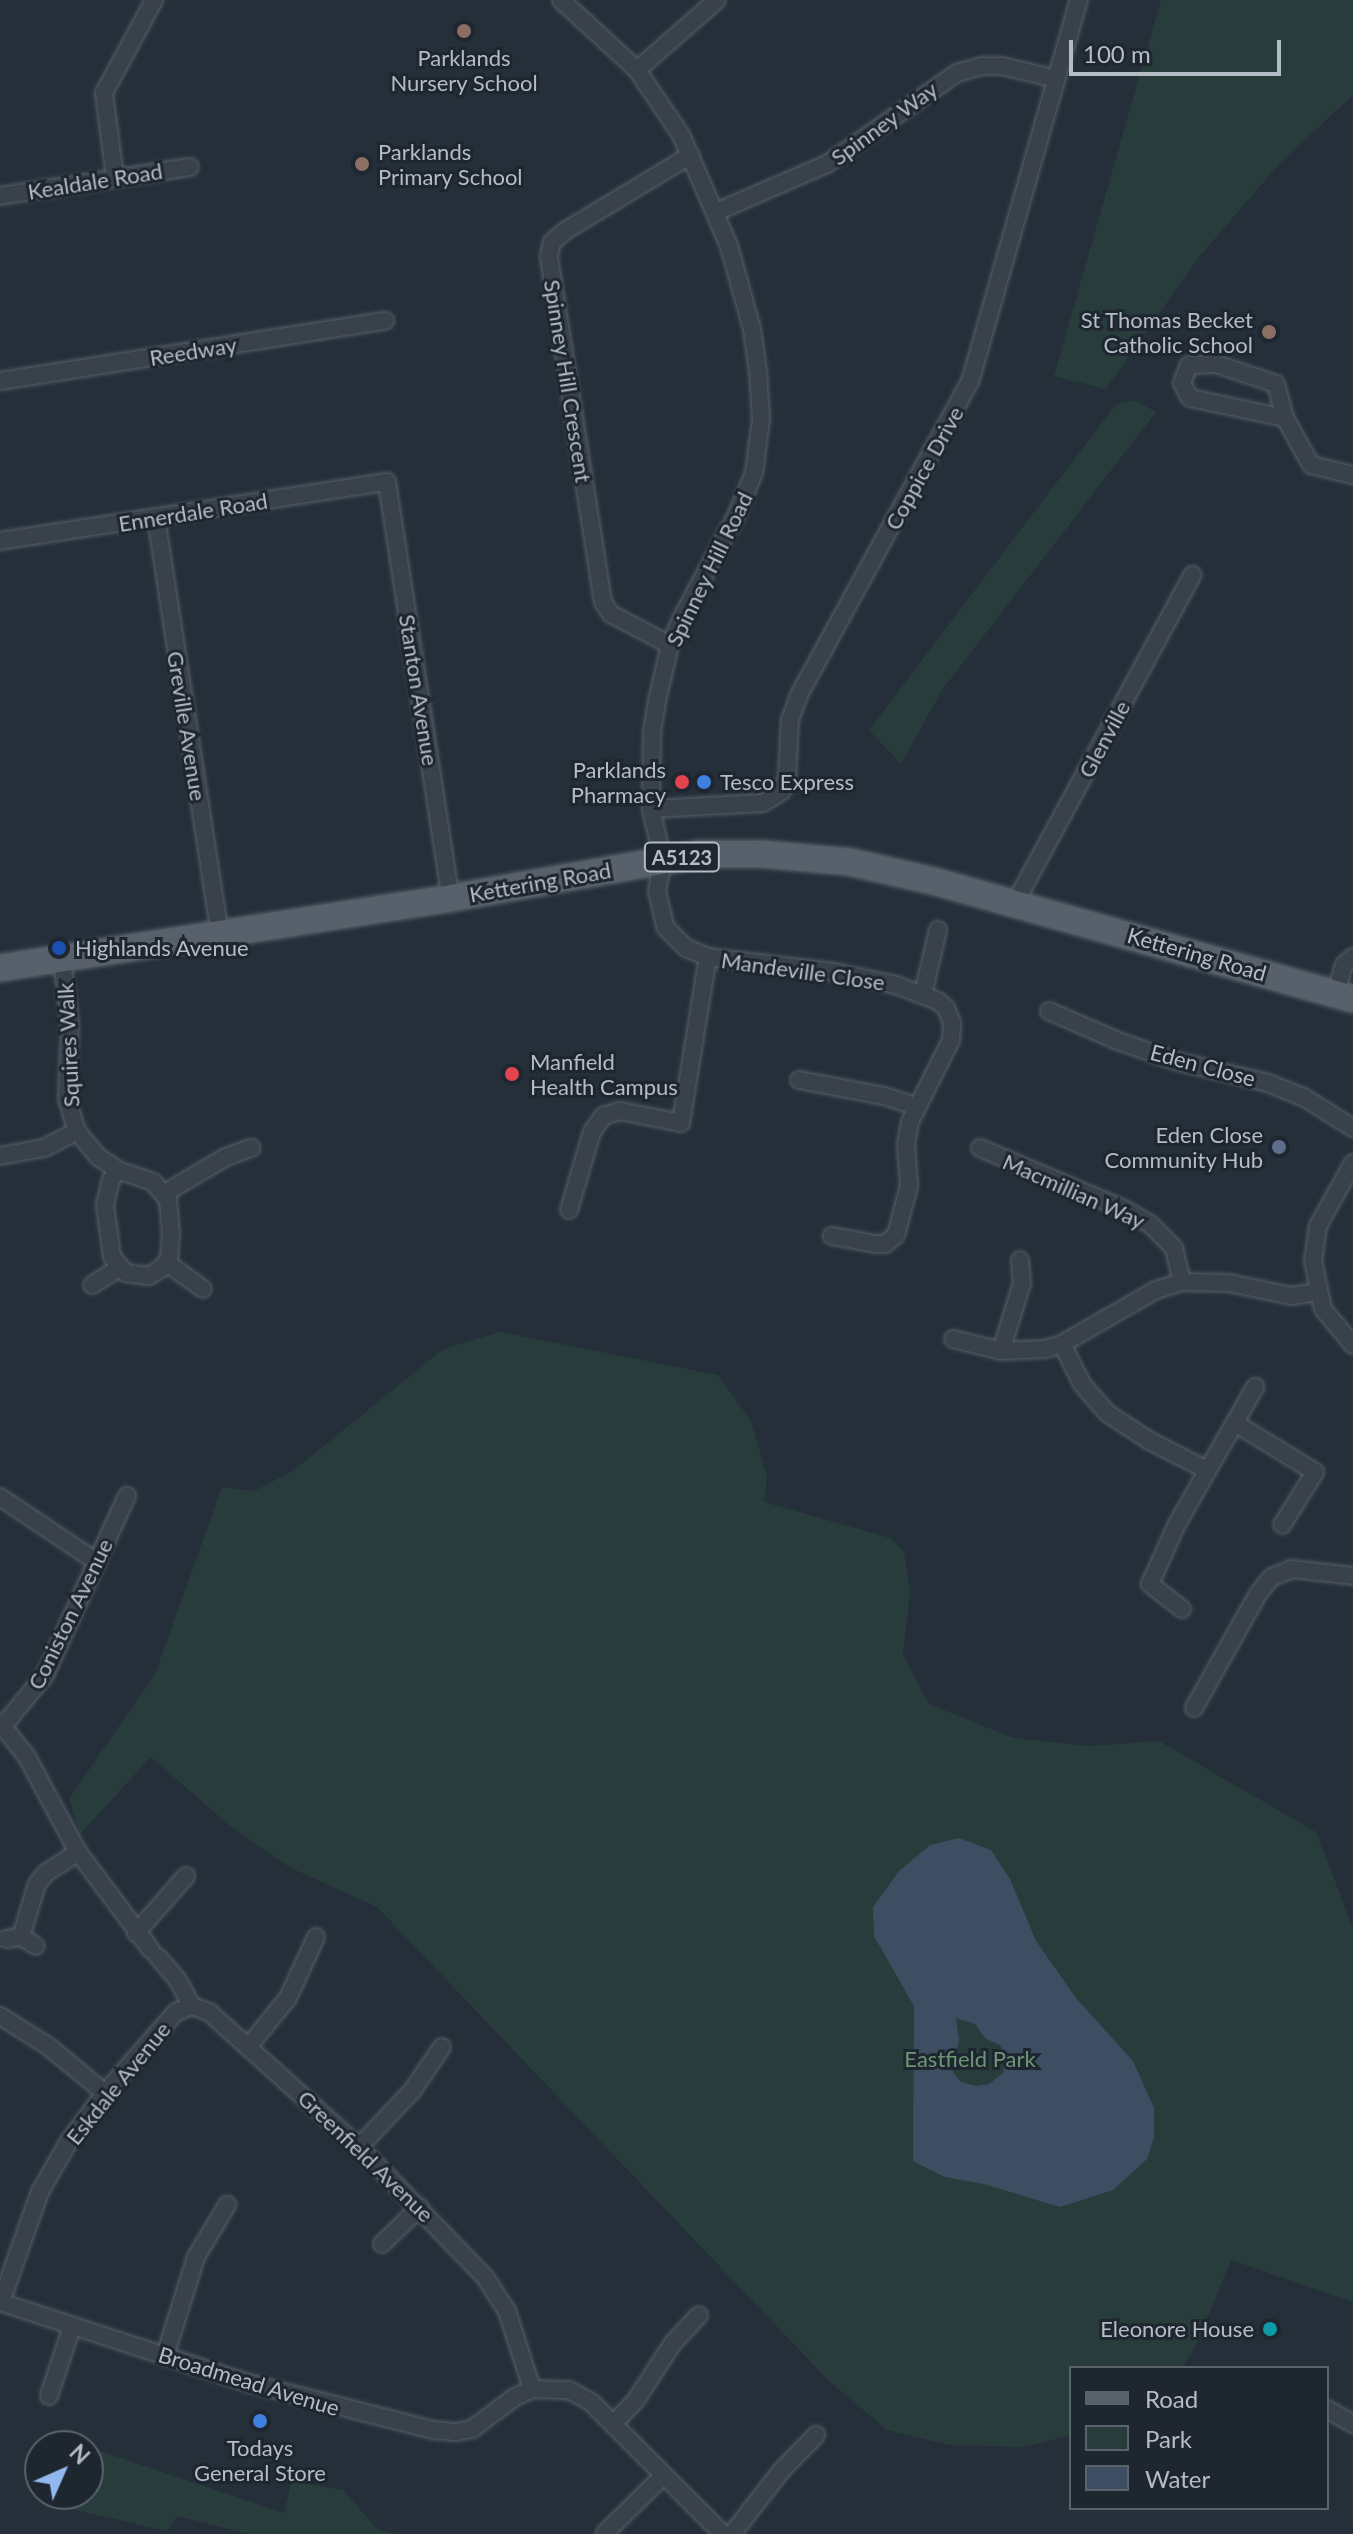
<!DOCTYPE html>
<html>
<head>
<meta charset="utf-8">
<style>
  body { margin:0 }
  #map { position:relative; width:1353px; height:2534px; overflow:hidden; background:#252f3a; font-family:Lato,sans-serif }
  div>[style] { position:absolute }
  [style*='--x'] { left:calc(var(--x)*1px); top:calc(var(--y)*1px); width:calc(var(--w)*1px); rotate:calc(var(--a)*1deg) }
  .green>* { inset:0; background:#283c3c }
  .water>* { inset:0; background:#3d4e62 }
  .roads { filter:drop-shadow(0 0 2px #575f69) drop-shadow(0 0 2px #575f69) }
  .street>* { height:16px; margin:-8px; padding:0 8px; transform-origin:8px; border-radius:8px; background:#39414b }
  .primary>* { height:26px; margin:-13px; padding:0 13px; transform-origin:13px; border-radius:13px; background:#57606b }
  .dots>* { width:22px; height:22px; translate:-50% -50%; box-sizing:border-box; border:4px solid #1e2630; border-radius:50% }
  span { translate:-50% -50%; white-space:nowrap; text-align:center; line-height:1.15; -webkit-text-stroke:6px #1e2630; paint-order:stroke }
  .shield-label span { padding:2px 6px; background:#1e2630; border:2px solid; border-radius:6px; -webkit-text-stroke-width:0 }
  .shield-label { font-size:20px; color:#b5bcc6; font-weight:700 }
  .poi-label { font-size:22px; color:#b5bcc6 }
  .left { translate:0 -50%; text-align:left }
  .right { translate:-100% -50%; text-align:right }
  .street-label { font-size:22px; color:#b5bcc6 }
  .park-label { font-size:22px; color:#6e9575 }
  .legend { position:absolute; left:1069px; top:2366px; width:260px; height:144px; box-sizing:border-box; background:#1e2630; border:2px solid #5a626c; margin:0; padding:10px 14px; list-style:none; font-size:24px; color:#b5bcc6 }
  .legend li { display:flex; align-items:center; gap:16px; height:40px }
  .legend b { width:40px; border:2px solid #5a626c }
  .north { position:absolute; left:24px; top:2430px; width:80px; height:80px; box-sizing:border-box; background:#1e2630; border:2px solid #5a626c; border-radius:50%; rotate:45deg; font-size:22px; font-weight:700; line-height:32px; text-align:center; color:#b5bcc6 }
  .north::after { content:''; display:block; margin:auto; width:28px; height:36px; background:#92b9ee; clip-path:polygon(50% 0,100% 100%,50% 72%,0 100%) }
  .scale { position:absolute; left:1069px; top:40px; width:212px; height:36px; box-sizing:border-box; border:4px solid #b5bcc6; border-top:0; padding-left:10px; font-size:24px; line-height:28px; white-space:nowrap; color:#b5bcc6; -webkit-text-stroke:6px #1e2630; paint-order:stroke }
</style>
</head>
<body>
<div id="map">
  <div class="green">
    <i style="clip-path:polygon(1161px 0,1353px 0,1353px 95px,1280px 163px,1199px 257px,1106px 389px,1054px 376px)"></i>
    <i style="clip-path:polygon(1134px 400px,1156px 412px,942px 690px,901px 764px,869px 730px,1116px 404px)"></i>
    <i style="clip-path:polygon(500px 1332px,718px 1375px,751px 1421px,767px 1477px,764px 1502px,890px 1538px,904px 1551px,910px 1591px,903px 1655px,929px 1704px,1013px 1738px,1089px 1746px,1159px 1741px,1316px 1832px,1353px 1928px,1353px 2302px,1231px 2260px,1195px 2348px,1181px 2368px,1071px 2368px,1071px 2435px,1024px 2447px,949px 2445px,887px 2430px,829px 2381px,377px 1907px,289px 1867px,229px 1825px,151px 1757px,80px 1834px,69px 1799px,155px 1674px,222px 1487px,254px 1491px,293px 1471px,443px 1349px)"></i>
    <i style="clip-path:polygon(88px 2447px,284px 2513px,292px 2481px,343px 2490px,378px 2530px,394px 2534px,249px 2534px,177px 2516px,167px 2531px,72px 2509px,76px 2494px,88px 2494px)"></i>
  </div>
  <div class="water">
    <i style="clip-path:polygon(evenodd,959px 1838px,991px 1850px,1010px 1879px,1036px 1941px,1076px 1998px,1133px 2061px,1154px 2108px,1154px 2137px,1147px 2159px,1113px 2190px,1060px 2207px,984px 2184px,945px 2177px,913px 2161px,914px 2006px,874px 1936px,873px 1907px,899px 1871px,930px 1845px,959px 1838px,956px 2018px,975px 2024px,985px 2038px,1001px 2046px,1004px 2072px,989px 2084px,976px 2086px,961px 2082px,953px 2072px,959px 2040px,956px 2018px)"></i>
  </div>
  <div class="roads">
    <div class="street">
      <i style="--x:561;--y:0;--w:103;--a:42.6"></i>
      <i style="--x:637;--y:70;--w:78;--a:55.9"></i>
      <i style="--x:681;--y:135;--w:121;--a:66.6"></i>
      <i style="--x:729;--y:246;--w:86;--a:74.5"></i>
      <i style="--x:752;--y:329;--w:43;--a:82.1"></i>
      <i style="--x:758;--y:372;--w:47;--a:86.3"></i>
      <i style="--x:761;--y:419;--w:54;--a:97.4"></i>
      <i style="--x:754;--y:473;--w:47;--a:112.7"></i>
      <i style="--x:736;--y:516;--w:115;--a:118.1"></i>
      <i style="--x:682;--y:617;--w:30;--a:113"></i>
      <i style="--x:670;--y:645;--w:57;--a:103.1"></i>
      <i style="--x:657;--y:701;--w:33;--a:99"></i>
      <i style="--x:652;--y:734;--w:75;--a:90.8"></i>
      <i style="--x:651;--y:809;--w:52;--a:76.8"></i>
      <i style="--x:663;--y:860;--w:32;--a:101"></i>
      <i style="--x:657;--y:891;--w:37;--a:77"></i>
      <i style="--x:665;--y:927;--w:30;--a:45"></i>
      <i style="--x:686;--y:948;--w:24;--a:22"></i>
      <i style="--x:708;--y:957;--w:127;--a:6.8"></i>
      <i style="--x:834;--y:972;--w:63;--a:11.8"></i>
      <i style="--x:896;--y:985;--w:45;--a:20.9"></i>
      <i style="--x:938;--y:1001;--w:11;--a:41"></i>
      <i style="--x:946;--y:1008;--w:16;--a:68"></i>
      <i style="--x:952;--y:1023;--w:17;--a:93"></i>
      <i style="--x:951;--y:1040;--w:92;--a:116.6"></i>
      <i style="--x:910;--y:1122;--w:23;--a:100"></i>
      <i style="--x:906;--y:1145;--w:41;--a:85.8"></i>
      <i style="--x:909;--y:1186;--w:51;--a:104.9"></i>
      <i style="--x:896;--y:1235;--w:14;--a:141"></i>
      <i style="--x:885;--y:1244;--w:9;--a:180"></i>
      <i style="--x:876;--y:1244;--w:45;--a:-169.7"></i>
      <i style="--x:637;--y:70;--w:106;--a:-41.2"></i>
      <i style="--x:115;--y:177;--w:85;--a:-97.5"></i>
      <i style="--x:104;--y:93;--w:106;--a:-61.7"></i>
      <i style="--x:0;--y:196;--w:192;--a:-8.7"></i>
      <i style="--x:716;--y:212;--w:121;--a:-23.4"></i>
      <i style="--x:827;--y:164;--w:159;--a:-35"></i>
      <i style="--x:957;--y:73;--w:26;--a:-16"></i>
      <i style="--x:982;--y:66;--w:20;--a:0"></i>
      <i style="--x:1002;--y:66;--w:56;--a:13.5"></i>
      <i style="--x:0;--y:381;--w:390;--a:-8.9"></i>
      <i style="--x:1285;--y:418;--w:97;--a:-168.1"></i>
      <i style="--x:1190;--y:398;--w:17;--a:-118"></i>
      <i style="--x:1182;--y:383;--w:19;--a:-69"></i>
      <i style="--x:1189;--y:365;--w:27;--a:-2"></i>
      <i style="--x:1216;--y:364;--w:63;--a:18.4"></i>
      <i style="--x:1276;--y:384;--w:35;--a:75"></i>
      <i style="--x:1285;--y:418;--w:54;--a:61"></i>
      <i style="--x:1311;--y:465;--w:43;--a:13.4"></i>
      <i style="--x:156;--y:517;--w:422;--a:81.3"></i>
      <i style="--x:0;--y:541;--w:391;--a:-8.7"></i>
      <i style="--x:387;--y:482;--w:421;--a:81.3"></i>
      <i style="--x:670;--y:645;--w:67;--a:-152.3"></i>
      <i style="--x:611;--y:614;--w:14;--a:-124"></i>
      <i style="--x:603;--y:602;--w:350;--a:-98.9"></i>
      <i style="--x:549;--y:256;--w:14;--a:-78"></i>
      <i style="--x:552;--y:242;--w:17;--a:-40"></i>
      <i style="--x:565;--y:231;--w:147;--a:-31.1"></i>
      <i style="--x:651;--y:809;--w:112;--a:-3.1"></i>
      <i style="--x:763;--y:803;--w:22;--a:-32"></i>
      <i style="--x:782;--y:791;--w:15;--a:-70"></i>
      <i style="--x:787;--y:777;--w:57;--a:-87"></i>
      <i style="--x:790;--y:720;--w:27;--a:-70"></i>
      <i style="--x:799;--y:695;--w:357;--a:-61.4"></i>
      <i style="--x:970;--y:382;--w:397;--a:-74.1"></i>
      <i style="--x:1015;--y:903;--w:373;--a:-61.6"></i>
      <i style="--x:62;--y:959;--w:66;--a:83.1"></i>
      <i style="--x:70;--y:1025;--w:74;--a:92.3"></i>
      <i style="--x:67;--y:1099;--w:34;--a:73"></i>
      <i style="--x:77;--y:1131;--w:32;--a:51"></i>
      <i style="--x:97;--y:1156;--w:25;--a:34"></i>
      <i style="--x:118;--y:1170;--w:37;--a:19"></i>
      <i style="--x:153;--y:1182;--w:23;--a:50"></i>
      <i style="--x:168;--y:1200;--w:32;--a:85"></i>
      <i style="--x:171;--y:1232;--w:26;--a:94"></i>
      <i style="--x:169;--y:1258;--w:11;--a:124"></i>
      <i style="--x:163;--y:1267;--w:17;--a:147"></i>
      <i style="--x:149;--y:1276;--w:23;--a:-173"></i>
      <i style="--x:126;--y:1273;--w:21;--a:-131"></i>
      <i style="--x:112;--y:1257;--w:52;--a:-97.7"></i>
      <i style="--x:105;--y:1205;--w:26;--a:-77"></i>
      <i style="--x:111;--y:1180;--w:12;--a:-55"></i>
      <i style="--x:923;--y:994;--w:66;--a:-76.8"></i>
      <i style="--x:1336;--y:994;--w:30;--a:-75"></i>
      <i style="--x:1344;--y:965;--w:12;--a:-42"></i>
      <i style="--x:1049;--y:1011;--w:75;--a:23.5"></i>
      <i style="--x:1118;--y:1041;--w:61;--a:19"></i>
      <i style="--x:1176;--y:1061;--w:95;--a:13.4"></i>
      <i style="--x:1268;--y:1083;--w:40;--a:22"></i>
      <i style="--x:1305;--y:1098;--w:57;--a:32"></i>
      <i style="--x:799;--y:1080;--w:86;--a:10.7"></i>
      <i style="--x:884;--y:1096;--w:33;--a:18"></i>
      <i style="--x:980;--y:1148;--w:156;--a:23"></i>
      <i style="--x:1124;--y:1209;--w:30;--a:30"></i>
      <i style="--x:1150;--y:1224;--w:34;--a:45"></i>
      <i style="--x:1174;--y:1248;--w:35;--a:77"></i>
      <i style="--x:0;--y:1156;--w:45;--a:-10.3"></i>
      <i style="--x:44;--y:1148;--w:37;--a:-27"></i>
      <i style="--x:1353;--y:1163;--w:72;--a:119.1"></i>
      <i style="--x:1318;--y:1226;--w:34;--a:98"></i>
      <i style="--x:1313;--y:1260;--w:50;--a:78.5"></i>
      <i style="--x:1323;--y:1309;--w:47;--a:50.2"></i>
      <i style="--x:165;--y:1193;--w:71;--a:-30.5"></i>
      <i style="--x:226;--y:1157;--w:27;--a:-20"></i>
      <i style="--x:569;--y:1210;--w:81;--a:-73.6"></i>
      <i style="--x:592;--y:1132;--w:19;--a:-55"></i>
      <i style="--x:603;--y:1116;--w:18;--a:-16"></i>
      <i style="--x:620;--y:1111;--w:62;--a:11.1"></i>
      <i style="--x:681;--y:1123;--w:168;--a:-80.8"></i>
      <i style="--x:167;--y:1263;--w:44;--a:35.8"></i>
      <i style="--x:92;--y:1285;--w:32;--a:-32"></i>
      <i style="--x:953;--y:1339;--w:49;--a:14"></i>
      <i style="--x:1001;--y:1351;--w:44;--a:-2.6"></i>
      <i style="--x:1045;--y:1349;--w:18;--a:-16"></i>
      <i style="--x:1062;--y:1344;--w:108;--a:-29.9"></i>
      <i style="--x:1156;--y:1290;--w:27;--a:-17"></i>
      <i style="--x:1182;--y:1282;--w:47;--a:1.2"></i>
      <i style="--x:1229;--y:1283;--w:64;--a:11.7"></i>
      <i style="--x:1292;--y:1296;--w:25;--a:-9"></i>
      <i style="--x:1062;--y:1344;--w:45;--a:63.4"></i>
      <i style="--x:1082;--y:1384;--w:38;--a:49"></i>
      <i style="--x:1107;--y:1413;--w:51;--a:33.1"></i>
      <i style="--x:1150;--y:1441;--w:64;--a:27"></i>
      <i style="--x:1001;--y:1351;--w:71;--a:-72.8"></i>
      <i style="--x:1022;--y:1283;--w:23;--a:-95"></i>
      <i style="--x:1235;--y:1423;--w:94;--a:31.5"></i>
      <i style="--x:1315;--y:1472;--w:62;--a:121.9"></i>
      <i style="--x:0;--y:1497;--w:117;--a:33.8"></i>
      <i style="--x:1182;--y:1609;--w:41;--a:-142"></i>
      <i style="--x:1150;--y:1584;--w:66;--a:-65.8"></i>
      <i style="--x:1177;--y:1524;--w:158;--a:-60.3"></i>
      <i style="--x:1194;--y:1708;--w:131;--a:-60.7"></i>
      <i style="--x:1258;--y:1594;--w:22;--a:-51"></i>
      <i style="--x:1272;--y:1577;--w:22;--a:-22"></i>
      <i style="--x:1292;--y:1569;--w:61;--a:6.5"></i>
      <i style="--x:0;--y:1723;--w:43;--a:51.5"></i>
      <i style="--x:27;--y:1757;--w:108;--a:61.8"></i>
      <i style="--x:78;--y:1852;--w:122;--a:53.3"></i>
      <i style="--x:3;--y:1726;--w:66;--a:-50.5"></i>
      <i style="--x:45;--y:1675;--w:197;--a:-65.4"></i>
      <i style="--x:136;--y:1933;--w:76;--a:-48.7"></i>
      <i style="--x:21;--y:1937;--w:55;--a:-73.2"></i>
      <i style="--x:37;--y:1884;--w:14;--a:-51"></i>
      <i style="--x:46;--y:1873;--w:38;--a:-33"></i>
      <i style="--x:6;--y:1939;--w:15;--a:-8"></i>
      <i style="--x:21;--y:1937;--w:17;--a:31"></i>
      <i style="--x:158;--y:1957;--w:29;--a:49"></i>
      <i style="--x:177;--y:1979;--w:31;--a:61"></i>
      <i style="--x:192;--y:2006;--w:18;--a:19"></i>
      <i style="--x:209;--y:2012;--w:202;--a:42"></i>
      <i style="--x:359;--y:2147;--w:181;--a:45.9"></i>
      <i style="--x:485;--y:2277;--w:40;--a:57.1"></i>
      <i style="--x:507;--y:2311;--w:82;--a:72.2"></i>
      <i style="--x:0;--y:2016;--w:57;--a:32"></i>
      <i style="--x:48;--y:2046;--w:74;--a:39.5"></i>
      <i style="--x:248;--y:2047;--w:63;--a:-50.8"></i>
      <i style="--x:288;--y:1998;--w:67;--a:-65.3"></i>
      <i style="--x:359;--y:2147;--w:77;--a:-46.6"></i>
      <i style="--x:412;--y:2091;--w:53;--a:-55.7"></i>
      <i style="--x:382;--y:2244;--w:53;--a:-44.2"></i>
      <i style="--x:0;--y:2302;--w:258;--a:18.1"></i>
      <i style="--x:245;--y:2382;--w:194;--a:14.3"></i>
      <i style="--x:433;--y:2430;--w:23;--a:5"></i>
      <i style="--x:456;--y:2432;--w:16;--a:-11"></i>
      <i style="--x:472;--y:2429;--w:54;--a:-36.7"></i>
      <i style="--x:515;--y:2397;--w:19;--a:-25"></i>
      <i style="--x:532;--y:2389;--w:37;--a:2"></i>
      <i style="--x:569;--y:2390;--w:26;--a:29"></i>
      <i style="--x:592;--y:2403;--w:185;--a:45"></i>
      <i style="--x:1;--y:2302;--w:117;--a:-70.5"></i>
      <i style="--x:40;--y:2192;--w:59;--a:-60.4"></i>
      <i style="--x:69;--y:2141;--w:60;--a:-53.1"></i>
      <i style="--x:105;--y:2093;--w:108;--a:-48.8"></i>
      <i style="--x:176;--y:2012;--w:17;--a:-21"></i>
      <i style="--x:165;--y:2356;--w:104;--a:-72.6"></i>
      <i style="--x:196;--y:2257;--w:61;--a:-59.2"></i>
      <i style="--x:49;--y:2396;--w:74;--a:-71.8"></i>
      <i style="--x:1327;--y:2409;--w:30;--a:30"></i>
      <i style="--x:613;--y:2424;--w:33;--a:-46"></i>
      <i style="--x:636;--y:2400;--w:68;--a:-57"></i>
      <i style="--x:673;--y:2343;--w:38;--a:-47"></i>
      <i style="--x:605;--y:2533;--w:81;--a:-44.5"></i>
      <i style="--x:732;--y:2534;--w:81;--a:-52"></i>
      <i style="--x:782;--y:2470;--w:49;--a:-45.8"></i>
    </div>
    <div class="primary">
      <i style="--x:0;--y:968;--w:456;--a:-8.8"></i>
      <i style="--x:451;--y:898;--w:254;--a:-10"></i>
      <i style="--x:701;--y:854;--w:60;--a:0"></i>
      <i style="--x:761;--y:854;--w:89;--a:5.1"></i>
      <i style="--x:850;--y:862;--w:89;--a:12.9"></i>
      <i style="--x:937;--y:882;--w:432;--a:15.7"></i>
    </div>
  </div>
  <div class="dots">
    <i style="left:464px;top:31px;background:#8d6e63"></i>
    <i style="left:362px;top:164px;background:#8d6e63"></i>
    <i style="left:1269px;top:332px;background:#8d6e63"></i>
    <i style="left:682px;top:782px;background:#e0444e"></i>
    <i style="left:704px;top:782px;background:#3f7fe0"></i>
    <i style="left:59px;top:948px;background:#1a4fb4"></i>
    <i style="left:512px;top:1074px;background:#e0444e"></i>
    <i style="left:1279px;top:1147px;background:#5c6f8a"></i>
    <i style="left:1270px;top:2329px;background:#0f9aa8"></i>
    <i style="left:260px;top:2421px;background:#3f7fe0"></i>
  </div>
  <div class="shield-label">
    <span style="left:682px;top:857px">A5123</span>
  </div>
  <div class="poi-label">
    <span style="left:464px;top:70px">Parklands<br>Nursery School</span>
    <span class="left" style="left:378px;top:164px">Parklands<br>Primary School</span>
    <span class="right" style="left:1253px;top:332px">St Thomas Becket<br>Catholic School</span>
    <span class="right" style="left:666px;top:782px">Parklands<br>Pharmacy</span>
    <span class="left" style="left:720px;top:782px">Tesco Express</span>
    <span class="left" style="left:75px;top:948px">Highlands Avenue</span>
    <span class="left" style="left:530px;top:1074px">Manfield<br>Health Campus</span>
    <span class="right" style="left:1263px;top:1147px">Eden Close<br>Community Hub</span>
    <span class="right" style="left:1254px;top:2329px">Eleonore House</span>
    <span style="left:260px;top:2460px">Todays<br>General Store</span>
  </div>
  <div class="street-label">
    <span style="left:884px;top:123px;rotate:-36deg">Spinney Way</span>
    <span style="left:95px;top:181px;rotate:-9deg">Kealdale Road</span>
    <span style="left:193px;top:351px;rotate:-9deg">Reedway</span>
    <span style="left:568px;top:381px;rotate:81deg">Spinney Hill Crescent</span>
    <span style="left:924px;top:468px;rotate:-61deg">Coppice Drive</span>
    <span style="left:193px;top:512px;rotate:-9deg">Ennerdale Road</span>
    <span style="left:709px;top:569px;rotate:-64deg">Spinney Hill Road</span>
    <span style="left:419px;top:690px;rotate:81deg">Stanton Avenue</span>
    <span style="left:187px;top:726px;rotate:81deg">Greville Avenue</span>
    <span style="left:1104px;top:739px;rotate:-62deg">Glenville</span>
    <span style="left:540px;top:882px;rotate:-10deg">Kettering Road</span>
    <span style="left:1197px;top:954px;rotate:16deg">Kettering Road</span>
    <span style="left:803px;top:971px;rotate:8deg">Mandeville Close</span>
    <span style="left:68px;top:1045px;rotate:-93deg">Squires Walk</span>
    <span style="left:1203px;top:1065px;rotate:15deg">Eden Close</span>
    <span style="left:1074px;top:1191px;rotate:24deg">Macmillian Way</span>
    <span style="left:70px;top:1614px;rotate:-64deg">Coniston Avenue</span>
    <span style="left:118px;top:2083px;rotate:-51deg">Eskdale Avenue</span>
    <span style="left:366px;top:2156px;rotate:44deg">Greenfield Avenue</span>
    <span style="left:249px;top:2381px;rotate:17deg">Broadmead Avenue</span>
  </div>
  <div class="park-label">
    <span style="left:970px;top:2059px">Eastfield Park</span>
  </div>
  <ul class="legend">
  <li><b style="height:10px;background:#57606b"></b>Road</li>
  <li><b style="height:22px;background:#283c3c"></b>Park</li>
  <li><b style="height:22px;background:#3d4e62"></b>Water</li>
  </ul>
  <div class="north">N</div>
  <div class="scale">100 m</div>
</div>
</body>
</html>
